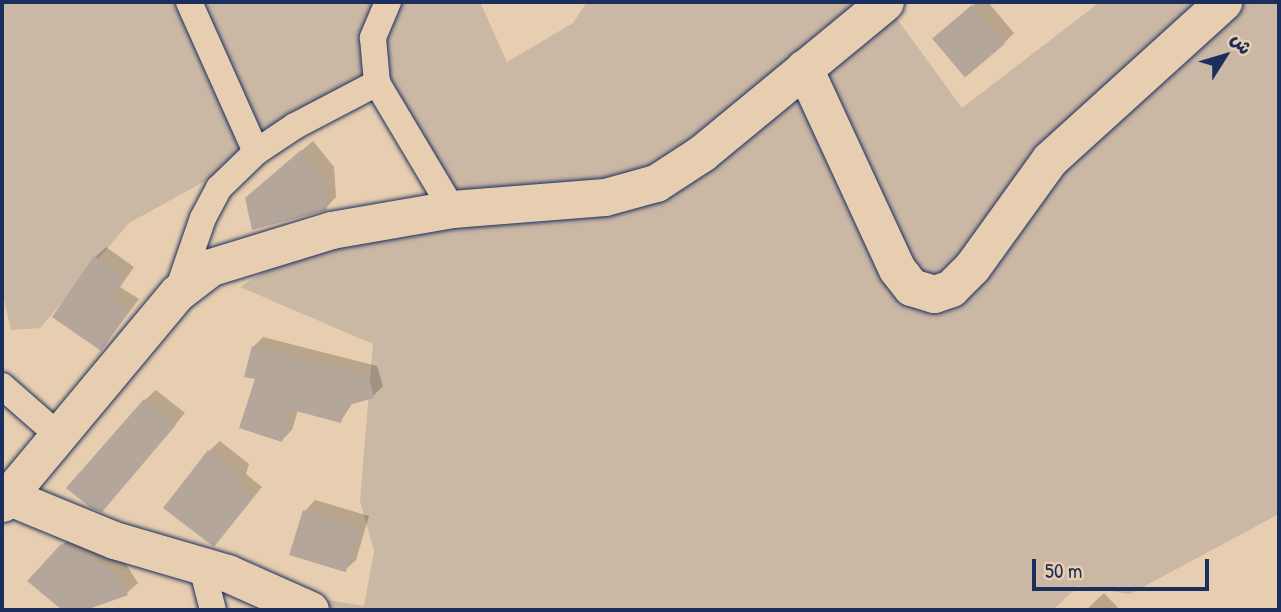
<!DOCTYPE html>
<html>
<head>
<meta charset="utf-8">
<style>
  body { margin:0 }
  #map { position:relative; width:1281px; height:612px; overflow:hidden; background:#e8ceb0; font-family:"Patrick Hand","Playpen Sans Arabic",sans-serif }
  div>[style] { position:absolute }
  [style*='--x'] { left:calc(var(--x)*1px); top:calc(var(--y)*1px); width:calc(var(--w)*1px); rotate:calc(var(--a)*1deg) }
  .green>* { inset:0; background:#cab7a4 }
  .shadow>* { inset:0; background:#0003 }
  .building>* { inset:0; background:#b5a69c; transform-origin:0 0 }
  .roads { filter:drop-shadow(0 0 2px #1b2f5e) drop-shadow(0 0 2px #1b2f5e) }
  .street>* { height:26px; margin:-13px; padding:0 13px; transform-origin:13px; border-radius:13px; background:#e8ceb0 }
  .secondary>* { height:37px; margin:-18.5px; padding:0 18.5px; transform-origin:18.5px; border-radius:18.5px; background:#e8ceb0 }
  span { translate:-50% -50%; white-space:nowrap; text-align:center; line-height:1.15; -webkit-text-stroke:5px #e8ceb0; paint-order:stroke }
  .frame { position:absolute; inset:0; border:4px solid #1b2f5e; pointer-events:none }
  .north { position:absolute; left:1190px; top:21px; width:70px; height:70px; -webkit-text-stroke:5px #e8ceb0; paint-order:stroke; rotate:53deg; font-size:19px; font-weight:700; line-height:28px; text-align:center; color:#1b2f5e }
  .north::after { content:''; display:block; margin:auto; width:24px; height:32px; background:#1b2f5e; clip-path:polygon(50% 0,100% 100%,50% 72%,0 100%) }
  .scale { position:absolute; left:1032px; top:559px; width:177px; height:32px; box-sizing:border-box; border:4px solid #1b2f5e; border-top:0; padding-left:9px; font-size:21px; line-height:24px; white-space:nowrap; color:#1b2f5e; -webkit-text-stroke:5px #e8ceb0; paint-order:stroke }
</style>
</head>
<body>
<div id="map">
  <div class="green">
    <i style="clip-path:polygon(2px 2px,480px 2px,507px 62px,573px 23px,587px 2px,895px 2px,889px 8px,962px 108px,1100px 2px,1279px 2px,1279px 514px,1130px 594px,1078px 586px,1053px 610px,265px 610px,259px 589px,364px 606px,374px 551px,360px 501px,373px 344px,240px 287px,330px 230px,441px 205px,372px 89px,129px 223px,40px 328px,11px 330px,2px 291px)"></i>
  </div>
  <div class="shadow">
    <i style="clip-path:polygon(977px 2px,988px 2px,1014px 33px,1004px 43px,945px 29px)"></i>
    <i style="clip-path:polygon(313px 141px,334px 167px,336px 197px,326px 208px,258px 188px)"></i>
    <i style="clip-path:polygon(106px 247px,134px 267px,120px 287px,139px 299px,101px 349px,95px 257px)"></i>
    <i style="clip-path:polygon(263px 337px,377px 366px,383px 386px,373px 396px,353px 402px,341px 421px,298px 410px,292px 430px,282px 440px,257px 378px,253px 347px)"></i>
    <i style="clip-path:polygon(156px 390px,185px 413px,112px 499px,145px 400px)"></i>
    <i style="clip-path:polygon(220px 441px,249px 464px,246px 474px,262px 487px,214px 545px,209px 451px)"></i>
    <i style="clip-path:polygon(315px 500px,369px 516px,356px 560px,345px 570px,305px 511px)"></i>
    <i style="clip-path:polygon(73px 534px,124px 561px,138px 583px,127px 593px,81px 610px,65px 610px,29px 581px)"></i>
    <i style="clip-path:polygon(1104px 593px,1120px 610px,1086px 610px)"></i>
  </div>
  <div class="building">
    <i style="left:972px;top:5px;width:51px;height:52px;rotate:50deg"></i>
    <i style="clip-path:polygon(301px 150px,324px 178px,327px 210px,252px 230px,245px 198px)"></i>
    <i style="clip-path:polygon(94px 256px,125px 278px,111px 298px,129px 311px,101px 351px,52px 317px)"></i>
    <i style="clip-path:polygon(252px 346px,368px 375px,374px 398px,345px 406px,341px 423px,292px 410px,282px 442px,239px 428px,255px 379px,244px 377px)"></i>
    <i style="clip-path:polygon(144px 399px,176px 425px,102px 512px,91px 508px,66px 488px)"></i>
    <i style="clip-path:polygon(208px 450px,240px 475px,236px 485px,253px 498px,214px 547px,163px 508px)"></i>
    <i style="left:303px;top:510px;width:59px;height:47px;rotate:17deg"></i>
    <i style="clip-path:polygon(61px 544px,114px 571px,128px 595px,86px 610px,62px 610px,27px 581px)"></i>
  </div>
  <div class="roads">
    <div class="street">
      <i style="--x:189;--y:2;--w:164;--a:65.9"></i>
      <i style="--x:388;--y:2;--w:39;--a:113"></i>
      <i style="--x:373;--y:38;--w:45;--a:84.9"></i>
      <i style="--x:377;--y:83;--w:147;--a:59.2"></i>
      <i style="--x:177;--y:293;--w:79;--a:-70.9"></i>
      <i style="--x:203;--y:218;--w:34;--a:-62"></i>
      <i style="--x:219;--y:188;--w:52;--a:-44.2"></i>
      <i style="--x:256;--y:152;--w:47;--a:-33.7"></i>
      <i style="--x:295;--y:126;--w:93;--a:-27.7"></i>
      <i style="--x:2;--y:386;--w:74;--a:41.2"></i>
      <i style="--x:202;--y:567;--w:44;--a:75.7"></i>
    </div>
    <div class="secondary">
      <i style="--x:804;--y:68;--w:221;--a:65.2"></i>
      <i style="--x:897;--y:269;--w:23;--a:52"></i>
      <i style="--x:911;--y:287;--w:24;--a:17"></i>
      <i style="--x:934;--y:294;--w:18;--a:-19"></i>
      <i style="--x:951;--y:288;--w:30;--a:-45"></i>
      <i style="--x:972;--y:267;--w:133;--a:-54.2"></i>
      <i style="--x:1050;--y:159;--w:234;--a:-42.2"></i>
      <i style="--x:7;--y:496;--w:116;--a:22.4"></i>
      <i style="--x:114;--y:540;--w:118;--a:16.3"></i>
      <i style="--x:227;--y:573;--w:91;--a:24"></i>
      <i style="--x:2;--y:503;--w:273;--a:-50.2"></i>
      <i style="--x:177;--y:293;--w:43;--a:-37.4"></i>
      <i style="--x:211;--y:267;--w:126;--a:-17.1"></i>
      <i style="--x:331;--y:230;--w:123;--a:-9.8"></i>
      <i style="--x:452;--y:209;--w:153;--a:-4.5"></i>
      <i style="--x:605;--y:197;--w:53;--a:-15.4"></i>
      <i style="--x:656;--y:183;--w:55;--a:-33.1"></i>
      <i style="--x:702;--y:153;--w:237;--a:-39.5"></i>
    </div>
  </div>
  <div class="frame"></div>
  <div class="north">ش</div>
  <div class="scale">50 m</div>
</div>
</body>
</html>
